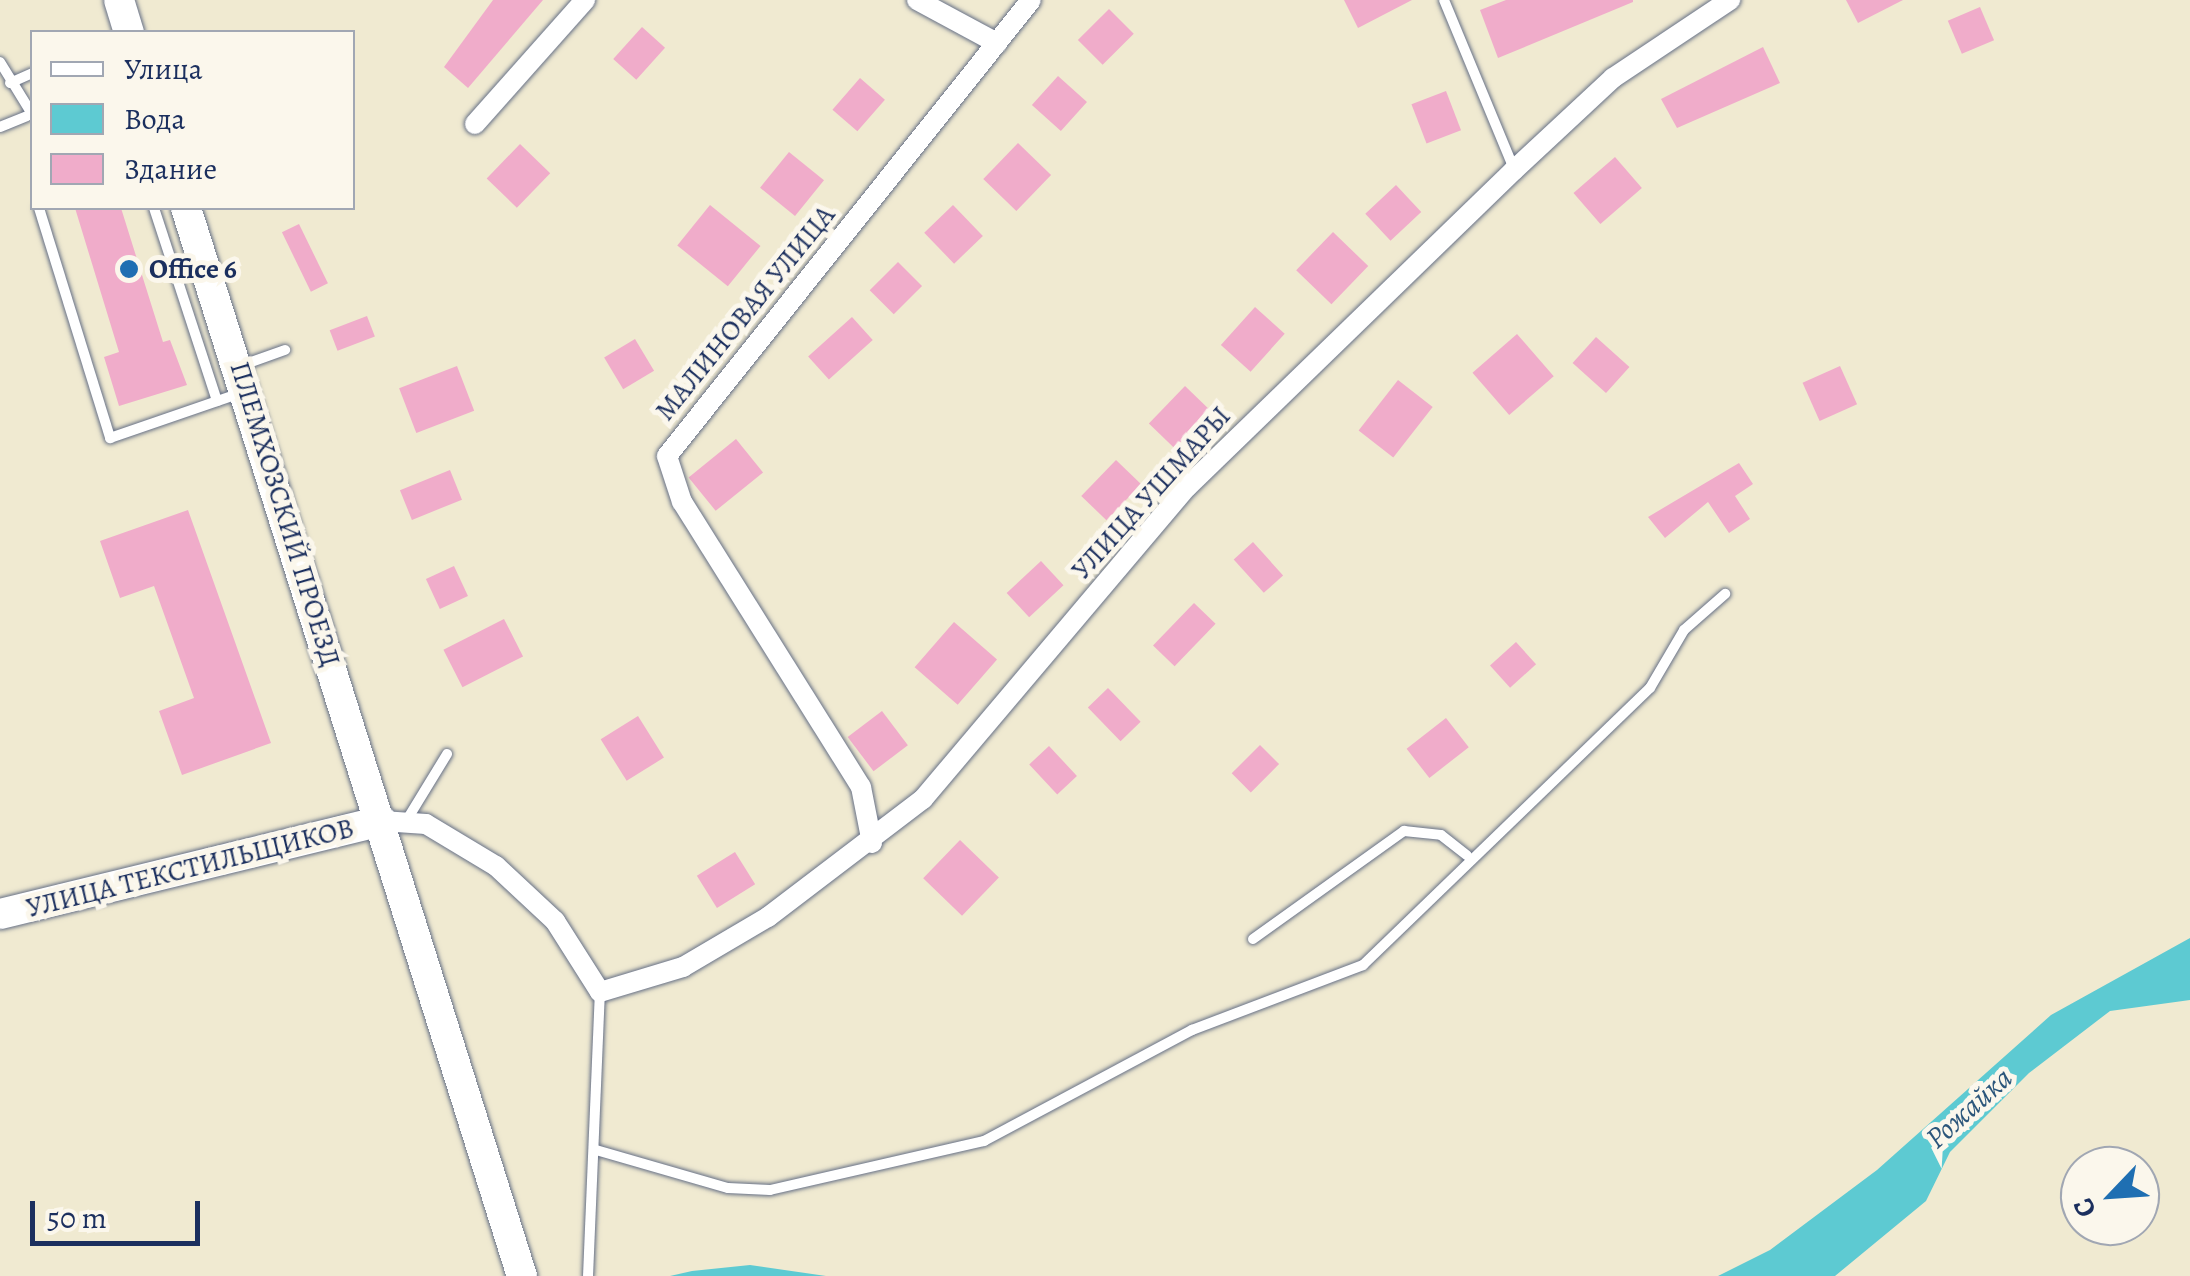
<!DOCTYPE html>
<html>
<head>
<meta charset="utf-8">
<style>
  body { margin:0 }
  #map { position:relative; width:2190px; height:1276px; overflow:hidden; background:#f0ead1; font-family:Alegreya,serif }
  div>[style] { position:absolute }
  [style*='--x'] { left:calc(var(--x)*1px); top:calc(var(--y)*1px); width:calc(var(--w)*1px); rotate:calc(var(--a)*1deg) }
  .water>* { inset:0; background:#5dcad2 }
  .building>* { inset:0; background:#f0acca; transform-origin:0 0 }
  .roads { filter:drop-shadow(0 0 2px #667086) drop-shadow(0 0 2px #667086) }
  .lane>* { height:10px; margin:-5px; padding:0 5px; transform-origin:5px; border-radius:5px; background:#fff }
  .street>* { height:20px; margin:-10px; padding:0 10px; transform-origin:10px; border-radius:10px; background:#fff }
  .secondary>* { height:30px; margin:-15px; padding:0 15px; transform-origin:15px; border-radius:15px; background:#fff }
  .dots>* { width:28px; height:28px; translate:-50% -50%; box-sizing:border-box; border:5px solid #fbf7ec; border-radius:50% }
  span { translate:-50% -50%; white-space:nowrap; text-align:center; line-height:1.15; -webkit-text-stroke:10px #fbf7ec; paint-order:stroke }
  .poi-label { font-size:28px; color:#1b2f5e; font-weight:700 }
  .left { translate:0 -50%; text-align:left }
  .street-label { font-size:28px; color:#1b2f5e }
  .water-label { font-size:30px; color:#2c567b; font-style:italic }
  .legend { position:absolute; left:30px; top:30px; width:325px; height:180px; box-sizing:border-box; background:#fbf7ec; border:2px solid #a1a7b3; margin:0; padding:12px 18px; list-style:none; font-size:30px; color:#1b2f5e }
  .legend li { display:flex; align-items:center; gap:20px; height:50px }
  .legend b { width:50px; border:2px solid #a1a7b3 }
  .north { position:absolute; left:2060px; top:1146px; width:100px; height:100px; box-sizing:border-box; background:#fbf7ec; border:2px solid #a1a7b3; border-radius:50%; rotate:245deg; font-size:28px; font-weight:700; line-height:40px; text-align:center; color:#1b2f5e }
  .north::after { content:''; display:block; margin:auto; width:35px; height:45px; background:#1f6fb2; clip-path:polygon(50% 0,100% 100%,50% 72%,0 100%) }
  .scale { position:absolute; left:30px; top:1201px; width:170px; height:45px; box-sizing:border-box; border:5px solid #1b2f5e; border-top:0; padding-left:12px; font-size:30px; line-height:35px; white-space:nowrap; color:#1b2f5e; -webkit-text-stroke:8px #fbf7ec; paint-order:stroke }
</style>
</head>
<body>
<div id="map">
  <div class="water">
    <i style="clip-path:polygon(2190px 938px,2190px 1000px,2110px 1011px,2029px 1073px,1950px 1152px,1926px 1201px,1835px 1276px,1718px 1276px,1770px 1250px,1877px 1170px,2051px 1015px)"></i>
    <i style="clip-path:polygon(750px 1265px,826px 1276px,670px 1276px,692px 1271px)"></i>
  </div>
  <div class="building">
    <i style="clip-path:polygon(493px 0,543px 0,468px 88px,444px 67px)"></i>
    <i style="clip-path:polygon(1344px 0,1412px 0,1358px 28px)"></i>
    <i style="clip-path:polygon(1506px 0,1633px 0,1633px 2px,1498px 58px,1480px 10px)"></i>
    <i style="clip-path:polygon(1846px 0,1903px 0,1858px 23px)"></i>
    <i style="left:1980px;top:7px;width:36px;height:35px;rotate:67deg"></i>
    <i style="left:1109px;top:9px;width:35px;height:44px;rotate:45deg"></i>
    <i style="left:642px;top:27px;width:31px;height:43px;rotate:42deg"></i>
    <i style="clip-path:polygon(1763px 47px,1780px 83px,1677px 128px,1661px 99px)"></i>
    <i style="left:1058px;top:76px;width:39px;height:39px;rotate:42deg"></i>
    <i style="left:860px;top:78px;width:33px;height:42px;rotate:41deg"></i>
    <i style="left:1446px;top:91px;width:42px;height:37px;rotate:69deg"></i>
    <i style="left:1018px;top:143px;width:46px;height:50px;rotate:44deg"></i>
    <i style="left:520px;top:144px;width:42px;height:48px;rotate:44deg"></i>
    <i style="left:789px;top:152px;width:45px;height:46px;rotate:39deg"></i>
    <i style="left:1615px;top:157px;width:41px;height:55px;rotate:49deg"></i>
    <i style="left:1396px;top:185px;width:37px;height:42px;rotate:47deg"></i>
    <i style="left:710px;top:205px;width:65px;height:52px;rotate:39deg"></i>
    <i style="left:953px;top:205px;width:43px;height:40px;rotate:46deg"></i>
    <i style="clip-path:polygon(75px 208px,121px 208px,163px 342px,170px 340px,187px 385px,119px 406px,104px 357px,119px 352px)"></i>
    <i style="left:299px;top:224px;width:66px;height:19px;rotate:64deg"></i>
    <i style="left:1333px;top:232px;width:49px;height:53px;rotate:44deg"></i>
    <i style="left:898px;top:262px;width:34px;height:40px;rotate:45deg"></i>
    <i style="left:1255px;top:307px;width:40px;height:51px;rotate:42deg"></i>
    <i style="left:367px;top:316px;width:22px;height:40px;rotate:69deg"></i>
    <i style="left:852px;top:317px;width:31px;height:59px;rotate:48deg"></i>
    <i style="left:1517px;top:334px;width:56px;height:59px;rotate:49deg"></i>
    <i style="left:1596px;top:337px;width:45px;height:35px;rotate:42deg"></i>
    <i style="left:635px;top:339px;width:37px;height:36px;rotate:59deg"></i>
    <i style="left:457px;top:366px;width:48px;height:62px;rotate:69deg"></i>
    <i style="left:1840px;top:366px;width:42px;height:41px;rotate:66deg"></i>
    <i style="left:1398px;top:380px;width:44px;height:64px;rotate:38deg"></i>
    <i style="left:1185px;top:386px;width:36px;height:52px;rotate:44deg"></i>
    <i style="left:736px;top:439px;width:43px;height:61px;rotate:51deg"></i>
    <i style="left:1116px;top:460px;width:35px;height:50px;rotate:44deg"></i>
    <i style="clip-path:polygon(1739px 463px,1753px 484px,1735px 496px,1750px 519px,1729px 533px,1708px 502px,1665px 538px,1648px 517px)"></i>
    <i style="left:450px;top:470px;width:32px;height:54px;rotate:68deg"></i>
    <i style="clip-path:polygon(188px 510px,271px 743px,182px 775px,159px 711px,194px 698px,154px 586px,120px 598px,100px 541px)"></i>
    <i style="left:1253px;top:542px;width:45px;height:26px;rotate:48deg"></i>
    <i style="left:1041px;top:561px;width:33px;height:47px;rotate:47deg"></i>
    <i style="left:454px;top:566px;width:33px;height:31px;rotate:65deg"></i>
    <i style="left:1194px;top:603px;width:30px;height:59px;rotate:44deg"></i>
    <i style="left:504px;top:619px;width:42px;height:68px;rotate:63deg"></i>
    <i style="left:954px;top:622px;width:57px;height:60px;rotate:41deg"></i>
    <i style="left:1516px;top:642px;width:30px;height:35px;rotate:48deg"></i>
    <i style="left:1108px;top:688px;width:47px;height:28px;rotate:46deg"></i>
    <i style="left:882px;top:711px;width:43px;height:43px;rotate:53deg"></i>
    <i style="left:638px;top:716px;width:49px;height:44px;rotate:58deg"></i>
    <i style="left:1446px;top:718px;width:37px;height:50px;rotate:52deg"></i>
    <i style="left:1260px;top:745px;width:27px;height:40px;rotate:45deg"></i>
    <i style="left:1049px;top:746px;width:41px;height:27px;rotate:47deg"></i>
    <i style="left:960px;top:840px;width:54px;height:53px;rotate:44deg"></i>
    <i style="left:735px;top:852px;width:38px;height:45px;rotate:58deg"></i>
  </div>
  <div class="roads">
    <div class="lane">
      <i style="--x:1444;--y:0;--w:183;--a:67.5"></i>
      <i style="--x:0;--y:62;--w:61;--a:58.4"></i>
      <i style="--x:10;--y:83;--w:24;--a:-24"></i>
      <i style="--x:0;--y:127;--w:29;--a:-22"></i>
      <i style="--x:39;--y:208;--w:241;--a:72.8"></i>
      <i style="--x:110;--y:438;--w:139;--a:-19"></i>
      <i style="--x:154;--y:208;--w:203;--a:71.9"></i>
      <i style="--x:240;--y:366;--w:48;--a:-19.6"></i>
      <i style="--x:408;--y:818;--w:75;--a:-58.6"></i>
      <i style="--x:1253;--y:939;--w:186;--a:-35.6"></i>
      <i style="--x:1404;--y:831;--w:37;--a:6"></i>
      <i style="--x:1441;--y:835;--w:33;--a:38"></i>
      <i style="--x:596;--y:1150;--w:137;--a:16.1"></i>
      <i style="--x:728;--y:1188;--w:42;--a:2.7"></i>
      <i style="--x:770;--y:1190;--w:220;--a:-12.9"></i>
      <i style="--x:984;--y:1141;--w:236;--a:-28.1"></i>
      <i style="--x:1192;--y:1030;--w:183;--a:-20.8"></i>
      <i style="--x:1363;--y:965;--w:399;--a:-44"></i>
      <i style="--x:1650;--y:688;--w:67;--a:-59.6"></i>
      <i style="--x:1684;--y:630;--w:55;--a:-41.3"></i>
      <i style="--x:588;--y:1276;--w:284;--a:-87.6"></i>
    </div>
    <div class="street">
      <i style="--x:917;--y:0;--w:91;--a:28.3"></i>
      <i style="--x:475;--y:124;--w:166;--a:-48.4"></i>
      <i style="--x:382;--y:821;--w:44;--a:3.9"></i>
      <i style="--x:426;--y:824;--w:82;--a:31"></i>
      <i style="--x:496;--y:866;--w:81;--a:43"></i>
      <i style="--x:555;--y:921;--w:84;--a:57.6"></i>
      <i style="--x:600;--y:992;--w:87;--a:-16.8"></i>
      <i style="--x:683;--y:967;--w:99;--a:-30.5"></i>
      <i style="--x:768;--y:917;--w:195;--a:-37.3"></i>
      <i style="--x:923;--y:799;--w:409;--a:-49.8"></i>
      <i style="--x:1187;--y:487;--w:455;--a:-44.1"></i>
      <i style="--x:1514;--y:170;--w:135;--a:-42.9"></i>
      <i style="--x:1613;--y:78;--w:141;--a:-33.7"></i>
      <i style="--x:872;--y:843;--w:57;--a:-101.1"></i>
      <i style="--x:861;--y:787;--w:337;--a:-122.1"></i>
      <i style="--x:682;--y:502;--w:48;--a:-108.1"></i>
      <i style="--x:667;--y:456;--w:583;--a:-51.4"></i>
    </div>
    <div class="secondary">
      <i style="--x:119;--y:0;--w:34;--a:73"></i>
      <i style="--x:186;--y:208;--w:1120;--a:72.54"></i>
      <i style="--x:0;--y:914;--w:393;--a:-13.7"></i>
    </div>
  </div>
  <div class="dots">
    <i style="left:129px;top:269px;background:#1f6fb2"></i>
  </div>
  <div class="poi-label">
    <span class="left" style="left:149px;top:269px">Office 6</span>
  </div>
  <div class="street-label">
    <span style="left:745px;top:313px;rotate:-51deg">МАЛИНОВАЯ УЛИЦА</span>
    <span style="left:1151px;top:493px;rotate:-48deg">УЛИЦА УШМАРЫ</span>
    <span style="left:285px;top:514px;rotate:73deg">ПЛЕМХОЗСКИЙ ПРОЕЗД</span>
    <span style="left:190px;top:868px;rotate:-14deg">УЛИЦА ТЕКСТИЛЬЩИКОВ</span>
  </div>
  <div class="water-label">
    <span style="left:1969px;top:1108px;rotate:-42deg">Рожайка</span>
  </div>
  <ul class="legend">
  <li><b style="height:12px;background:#fff"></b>Улица</li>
  <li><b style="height:28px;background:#5dcad2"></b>Вода</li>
  <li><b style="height:28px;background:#f0acca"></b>Здание</li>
  </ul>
  <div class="north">С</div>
  <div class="scale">50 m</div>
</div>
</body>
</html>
